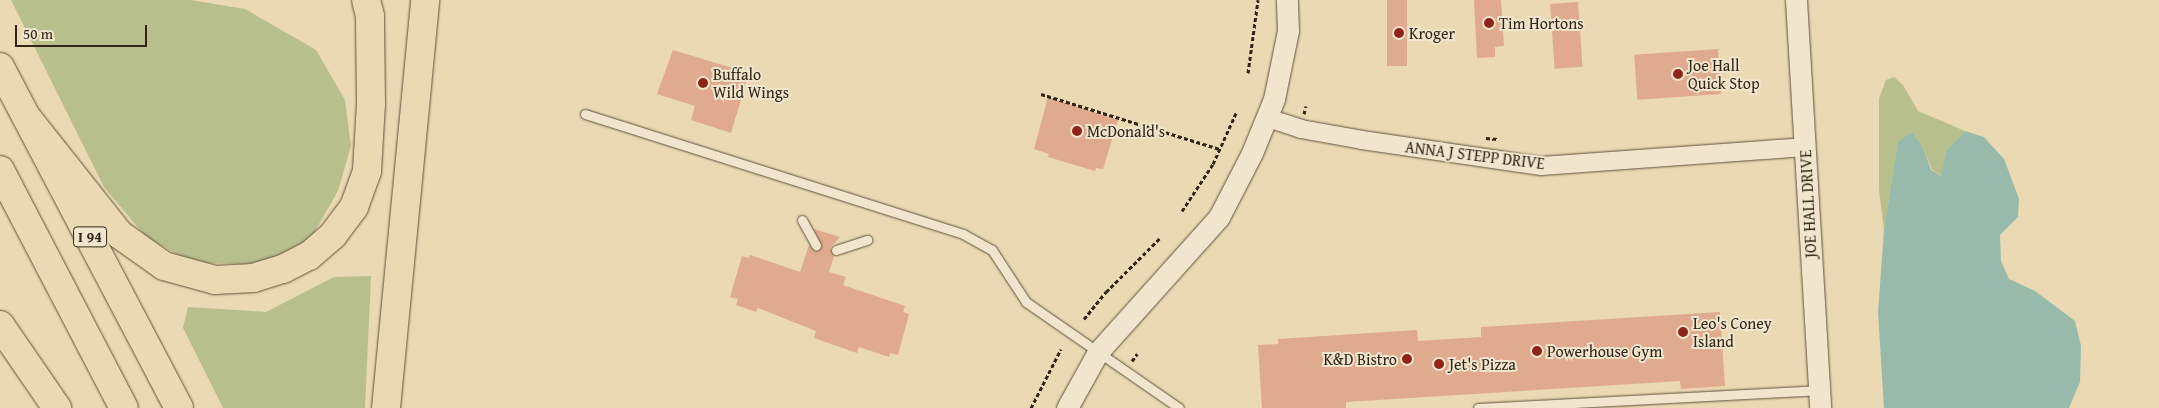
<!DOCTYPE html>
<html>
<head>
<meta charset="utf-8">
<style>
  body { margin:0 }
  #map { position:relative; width:2159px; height:408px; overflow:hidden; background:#ead9b2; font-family:"Gentium Book Plus",serif }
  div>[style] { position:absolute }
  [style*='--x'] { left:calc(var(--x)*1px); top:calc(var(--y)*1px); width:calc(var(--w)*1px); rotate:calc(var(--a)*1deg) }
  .green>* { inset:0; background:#b7bf8c }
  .water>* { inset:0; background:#98baaa }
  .building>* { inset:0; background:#dfaa8e; transform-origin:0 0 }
  .path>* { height:3px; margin-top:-1.5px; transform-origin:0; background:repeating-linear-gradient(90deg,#302516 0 4px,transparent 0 6.5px) }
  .roads { filter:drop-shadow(0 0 1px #5e523d) drop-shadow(0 0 1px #5e523d) }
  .service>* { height:9px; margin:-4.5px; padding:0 4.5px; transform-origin:4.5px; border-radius:4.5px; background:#f1e6cd }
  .minor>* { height:18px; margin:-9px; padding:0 9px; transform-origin:9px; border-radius:9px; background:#f1e6cd }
  .tertiary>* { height:21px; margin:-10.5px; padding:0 10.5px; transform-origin:10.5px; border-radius:10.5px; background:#f1e6cd }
  .motorway>* { height:28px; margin:-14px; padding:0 14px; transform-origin:14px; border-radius:14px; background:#ead9b2 }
  .dots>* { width:14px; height:14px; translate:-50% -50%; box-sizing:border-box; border:2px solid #f1e6cd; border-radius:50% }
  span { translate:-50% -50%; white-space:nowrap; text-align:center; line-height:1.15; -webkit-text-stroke:4px #f1e6cd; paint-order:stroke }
  .shield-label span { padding:1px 4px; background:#f1e6cd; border:1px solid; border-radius:4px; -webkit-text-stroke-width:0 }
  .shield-label { font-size:15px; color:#302516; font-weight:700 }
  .poi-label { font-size:16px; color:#302516 }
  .left { translate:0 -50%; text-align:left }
  .right { translate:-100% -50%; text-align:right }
  .street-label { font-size:16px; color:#302516 }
  .scale { position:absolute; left:15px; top:25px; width:132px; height:22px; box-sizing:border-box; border:2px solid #302516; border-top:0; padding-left:6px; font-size:15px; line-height:18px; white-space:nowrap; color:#302516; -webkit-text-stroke:4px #f1e6cd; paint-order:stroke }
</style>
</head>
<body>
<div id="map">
  <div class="green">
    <i style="clip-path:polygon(11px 0,190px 0,245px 9px,316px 50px,345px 100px,351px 146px,338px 191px,311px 238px,263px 264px,193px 263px,146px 237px,104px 187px)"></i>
    <i style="clip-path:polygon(1894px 77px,1903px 85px,1918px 111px,1965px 131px,1946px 151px,1942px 176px,1932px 170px,1923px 147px,1912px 132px,1898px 141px,1884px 230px,1879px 190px,1879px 98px,1886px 80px)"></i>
    <i style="clip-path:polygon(371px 276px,365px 408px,223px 408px,183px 328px,188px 307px,266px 312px,334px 277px)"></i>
  </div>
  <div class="water">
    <i style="clip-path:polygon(1965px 131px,1984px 137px,2004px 159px,2019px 199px,2018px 217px,2000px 235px,2001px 261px,2009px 279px,2035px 291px,2075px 321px,2081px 346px,2080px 382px,2069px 408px,1884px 408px,1878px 312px,1884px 230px,1898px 141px,1912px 132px,1923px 147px,1931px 170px,1941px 176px,1946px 151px)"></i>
  </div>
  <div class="building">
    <i style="left:1387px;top:0;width:20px;height:66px"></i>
    <i style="clip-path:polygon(1474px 0,1501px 0,1504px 46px,1495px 47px,1495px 57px,1477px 58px)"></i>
    <i style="left:1578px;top:2px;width:65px;height:28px;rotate:86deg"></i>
    <i style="left:1718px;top:49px;width:45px;height:84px;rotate:86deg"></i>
    <i style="clip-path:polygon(673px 50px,749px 73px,731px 133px,691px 120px,695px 106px,657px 94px)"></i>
    <i style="clip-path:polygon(1048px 97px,1118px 120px,1103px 169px,1096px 168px,1095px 171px,1048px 157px,1049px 154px,1034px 149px)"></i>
    <i style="clip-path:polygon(814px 229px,840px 237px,830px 248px,834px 256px,829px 272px,846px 277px,843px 285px,905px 306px,903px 312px,909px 314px,898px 355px,890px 353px,889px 357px,859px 347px,857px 353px,814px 338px,816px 331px,758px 308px,756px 312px,736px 305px,738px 299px,730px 297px,742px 256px,749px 258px,750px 255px,800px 272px,809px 245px,815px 251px,822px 248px)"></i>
    <i style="clip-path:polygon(1720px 312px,1725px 386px,1681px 389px,1680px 381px,1346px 402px,1346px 408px,1262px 408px,1258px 345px,1278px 344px,1278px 339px,1417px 330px,1418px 341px,1481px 337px,1481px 327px)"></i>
  </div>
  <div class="path">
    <i style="--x:1248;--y:73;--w:74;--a:-82.2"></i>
    <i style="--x:1041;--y:94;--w:187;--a:17.1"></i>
    <i style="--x:1304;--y:114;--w:8;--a:-76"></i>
    <i style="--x:1486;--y:138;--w:11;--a:5"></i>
    <i style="--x:1182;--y:211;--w:56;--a:-56.6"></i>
    <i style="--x:1213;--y:164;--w:56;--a:-65.7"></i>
    <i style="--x:1084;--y:319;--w:35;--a:-51"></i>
    <i style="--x:1106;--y:292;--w:76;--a:-45"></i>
    <i style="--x:1132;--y:361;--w:9;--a:-54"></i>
    <i style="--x:1031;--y:408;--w:66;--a:-63"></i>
  </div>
  <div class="roads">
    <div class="service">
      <i style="--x:585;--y:114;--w:397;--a:17.6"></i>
      <i style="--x:963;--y:234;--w:33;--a:29"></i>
      <i style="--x:992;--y:250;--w:62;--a:56.8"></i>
      <i style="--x:1026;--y:302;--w:186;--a:34.7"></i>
      <i style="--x:802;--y:220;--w:29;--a:61"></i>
      <i style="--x:836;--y:250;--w:33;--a:-18"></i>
      <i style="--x:1478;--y:408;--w:340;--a:-3"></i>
    </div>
    <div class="minor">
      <i style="--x:1268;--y:118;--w:35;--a:18"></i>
      <i style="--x:1301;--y:129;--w:62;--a:10.2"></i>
      <i style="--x:1362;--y:140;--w:181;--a:8.3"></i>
      <i style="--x:1541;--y:166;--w:264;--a:-4.1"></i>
    </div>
    <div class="tertiary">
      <i style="--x:1796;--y:0;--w:409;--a:86.6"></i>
      <i style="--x:1067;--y:408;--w:64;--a:-61"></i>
      <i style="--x:1098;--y:352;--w:181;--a:-48.1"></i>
      <i style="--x:1219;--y:217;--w:72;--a:-62.7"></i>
      <i style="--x:1252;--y:153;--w:58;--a:-67.8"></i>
      <i style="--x:1274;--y:99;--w:69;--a:-78.4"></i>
      <i style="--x:1288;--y:31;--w:31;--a:-92"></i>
    </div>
    <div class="motorway">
      <i style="--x:0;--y:67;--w:385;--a:62.3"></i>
      <i style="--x:28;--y:119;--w:147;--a:51.6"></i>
      <i style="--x:119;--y:234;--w:55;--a:35.4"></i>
      <i style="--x:164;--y:266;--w:53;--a:15.4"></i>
      <i style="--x:215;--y:280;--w:38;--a:-3"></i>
      <i style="--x:253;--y:278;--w:31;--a:-17"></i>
      <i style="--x:283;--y:269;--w:29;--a:-27"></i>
      <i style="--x:309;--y:256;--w:32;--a:-41"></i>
      <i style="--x:333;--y:235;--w:35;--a:-53"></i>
      <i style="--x:354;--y:207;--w:38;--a:-70"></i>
      <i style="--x:367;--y:171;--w:67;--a:-86.6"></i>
      <i style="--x:371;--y:104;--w:88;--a:-90.7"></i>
      <i style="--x:370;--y:16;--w:16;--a:-104"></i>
      <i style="--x:0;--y:170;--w:268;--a:62.5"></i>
      <i style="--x:0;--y:325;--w:101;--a:55.5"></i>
      <i style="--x:386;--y:408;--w:410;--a:-84.5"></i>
    </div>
  </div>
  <div class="dots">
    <i style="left:1489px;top:23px;background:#8f2418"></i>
    <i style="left:1399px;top:33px;background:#8f2418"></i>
    <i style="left:1678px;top:74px;background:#8f2418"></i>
    <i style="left:703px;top:83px;background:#8f2418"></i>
    <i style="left:1077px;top:131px;background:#8f2418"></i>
    <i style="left:1683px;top:332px;background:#8f2418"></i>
    <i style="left:1537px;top:351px;background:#8f2418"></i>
    <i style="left:1407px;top:359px;background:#8f2418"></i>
    <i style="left:1439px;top:364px;background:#8f2418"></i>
  </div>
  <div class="shield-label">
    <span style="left:90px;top:237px">I 94</span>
  </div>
  <div class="poi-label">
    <span class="left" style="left:1499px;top:23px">Tim Hortons</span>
    <span class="left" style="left:1409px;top:33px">Kroger</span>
    <span class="left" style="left:1688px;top:74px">Joe Hall<br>Quick Stop</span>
    <span class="left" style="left:713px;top:83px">Buffalo<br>Wild Wings</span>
    <span class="left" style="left:1087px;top:131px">McDonald's</span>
    <span class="left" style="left:1693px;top:332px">Leo's Coney<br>Island</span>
    <span class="left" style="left:1547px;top:351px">Powerhouse Gym</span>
    <span class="right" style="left:1397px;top:359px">K&amp;D Bistro</span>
    <span class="left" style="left:1449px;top:364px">Jet's Pizza</span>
  </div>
  <div class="street-label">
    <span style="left:1475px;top:155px;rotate:7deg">ANNA J STEPP DRIVE</span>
    <span style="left:1808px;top:204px;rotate:-93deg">JOE HALL DRIVE</span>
  </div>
  <div class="scale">50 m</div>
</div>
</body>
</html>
